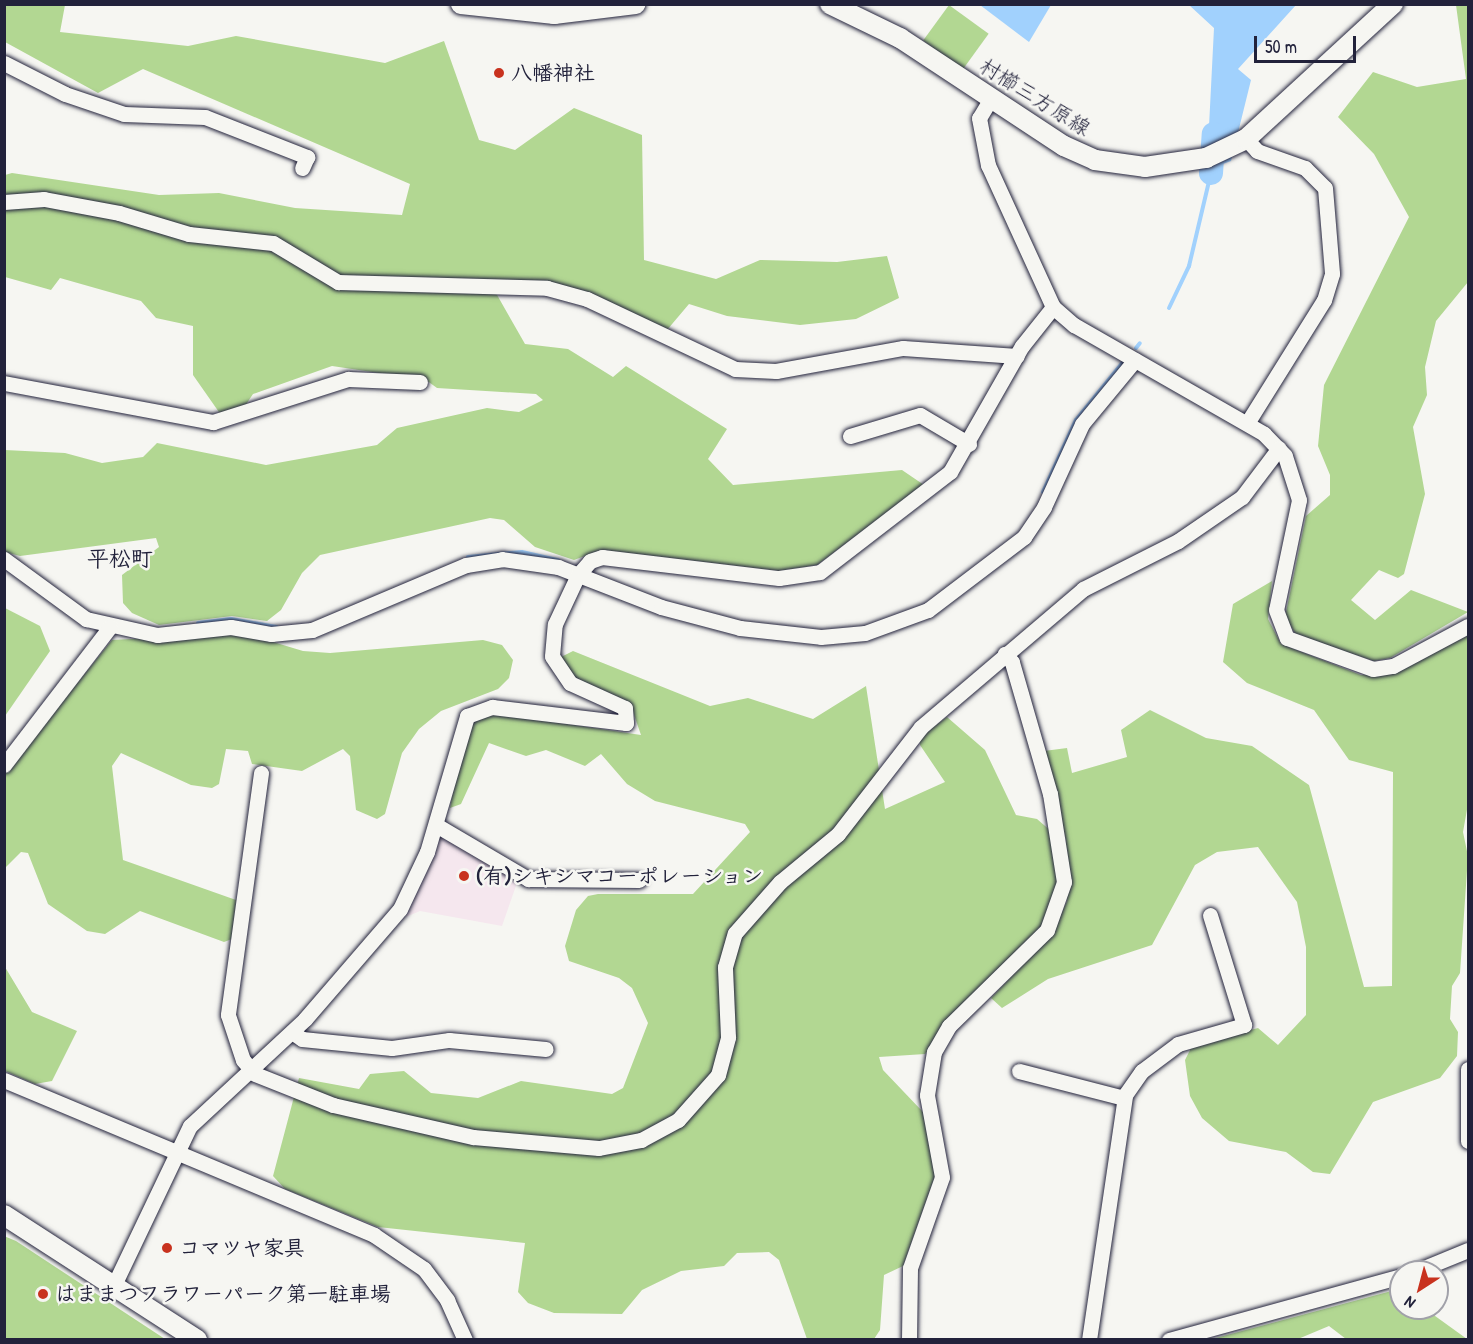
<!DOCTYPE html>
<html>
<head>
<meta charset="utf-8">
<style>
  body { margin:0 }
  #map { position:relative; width:1473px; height:1344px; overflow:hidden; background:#f6f6f2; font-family:"Patrick Hand","Klee One",sans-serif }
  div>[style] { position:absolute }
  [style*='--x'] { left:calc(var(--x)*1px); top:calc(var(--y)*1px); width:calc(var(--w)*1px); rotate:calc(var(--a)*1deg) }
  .built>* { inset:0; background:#f5e7ee }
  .green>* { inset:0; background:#b2d792; transform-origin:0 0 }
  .water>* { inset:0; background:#a1d1fd }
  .stream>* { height:4px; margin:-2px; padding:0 2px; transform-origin:2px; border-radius:2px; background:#a1d1fd }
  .river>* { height:24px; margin:-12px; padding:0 12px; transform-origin:12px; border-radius:12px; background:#a1d1fd }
  .roads { filter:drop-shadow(0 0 2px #22223b) drop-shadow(0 0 2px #22223b) }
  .minor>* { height:15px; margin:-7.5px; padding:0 7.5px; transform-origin:7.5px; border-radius:7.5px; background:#f6f6f2 }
  .major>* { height:20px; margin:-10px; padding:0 10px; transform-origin:10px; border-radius:10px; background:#f6f6f2 }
  .dots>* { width:16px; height:16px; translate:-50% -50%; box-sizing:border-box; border:3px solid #f6f6f2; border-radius:50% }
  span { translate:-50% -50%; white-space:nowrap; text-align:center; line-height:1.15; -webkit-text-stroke:5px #f6f6f2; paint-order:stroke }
  .poi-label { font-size:21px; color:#22223b; font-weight:700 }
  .left { translate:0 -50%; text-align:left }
  .street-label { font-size:21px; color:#22223b }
  .neighbourhood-label { font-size:22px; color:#22223b; font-weight:700 }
  .frame { position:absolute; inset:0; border:6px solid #22223b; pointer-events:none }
  .north { position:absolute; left:1389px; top:1260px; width:60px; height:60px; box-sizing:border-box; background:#f6f6f2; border:2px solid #a1a1a9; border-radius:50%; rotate:216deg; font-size:16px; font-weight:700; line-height:24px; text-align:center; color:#22223b }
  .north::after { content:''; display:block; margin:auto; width:21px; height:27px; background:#c8321e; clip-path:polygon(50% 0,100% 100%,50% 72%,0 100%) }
  .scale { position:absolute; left:1254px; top:36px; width:102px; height:27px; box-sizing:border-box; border:3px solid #22223b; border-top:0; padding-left:8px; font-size:18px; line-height:21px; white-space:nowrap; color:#22223b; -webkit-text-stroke:4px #f6f6f2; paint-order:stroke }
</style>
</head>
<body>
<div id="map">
  <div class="built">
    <i style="clip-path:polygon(440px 832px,518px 880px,502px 926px,420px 911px,406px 917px)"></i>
  </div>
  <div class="green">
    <i style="clip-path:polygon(5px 5px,65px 5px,60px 32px,188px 46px,236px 36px,385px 63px,444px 41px,479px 140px,515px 150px,574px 108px,642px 135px,644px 260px,716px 279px,760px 260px,837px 262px,887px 256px,899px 298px,856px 319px,800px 325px,727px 316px,689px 304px,667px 330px,548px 283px,488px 279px,525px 344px,568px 349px,613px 377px,626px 366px,727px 429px,708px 459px,733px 485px,902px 470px,924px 485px,817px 565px,779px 571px,601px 550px,574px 560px,535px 547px,504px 520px,490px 518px,320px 555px,302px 573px,281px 610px,267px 621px,232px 616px,159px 625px,132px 613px,123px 603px,122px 575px,159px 547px,156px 538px,20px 556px,5px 552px,5px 450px,65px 453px,102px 463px,143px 457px,157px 443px,266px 465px,377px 445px,397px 428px,487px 408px,519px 412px,543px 400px,536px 394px,437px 388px,426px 380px,332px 366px,253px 394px,243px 409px,221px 415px,193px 375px,193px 326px,156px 318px,141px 301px,60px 278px,51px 290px,5px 277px,5px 175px,12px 173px,159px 195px,219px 193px,295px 208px,402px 215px,410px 184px,143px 69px,98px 93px,5px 42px)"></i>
    <i style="left:949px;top:5px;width:49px;height:44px;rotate:36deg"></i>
    <i style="clip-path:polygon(1456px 5px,1468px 5px,1468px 282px,1436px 321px,1425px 367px,1427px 395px,1413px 427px,1425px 494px,1404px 574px,1398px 578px,1379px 570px,1351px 600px,1375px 620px,1411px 590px,1468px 612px,1390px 658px,1374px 661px,1297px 636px,1285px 617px,1306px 516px,1330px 495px,1330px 475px,1318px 446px,1324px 385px,1409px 217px,1374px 154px,1338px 117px,1373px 72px,1417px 87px,1466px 79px)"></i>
    <i style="clip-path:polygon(1272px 581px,1268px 619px,1281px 644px,1361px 675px,1396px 673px,1468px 635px,1468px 804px,1463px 832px,1468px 856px,1460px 973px,1452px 986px,1450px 1019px,1458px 1032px,1457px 1056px,1440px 1078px,1373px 1102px,1330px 1174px,1313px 1172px,1286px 1152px,1229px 1141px,1202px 1118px,1190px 1096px,1185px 1060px,1192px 1046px,1258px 1028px,1278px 1045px,1306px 1015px,1306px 947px,1297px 902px,1258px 847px,1217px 852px,1195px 865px,1152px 945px,1048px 979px,1002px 1008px,991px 998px,1052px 934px,1067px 901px,1066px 840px,1044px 751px,1067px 748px,1072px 773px,1127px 757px,1121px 730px,1150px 710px,1206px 738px,1252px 746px,1309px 785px,1364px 987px,1392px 986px,1393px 772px,1349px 760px,1314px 710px,1247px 683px,1223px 662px,1233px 604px)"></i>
    <i style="clip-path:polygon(5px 608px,40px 626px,50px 651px,5px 716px)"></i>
    <i style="clip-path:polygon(243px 633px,303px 651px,330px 653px,483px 640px,502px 645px,513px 660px,509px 678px,498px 689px,441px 711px,419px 729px,402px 753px,385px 814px,377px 819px,356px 810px,350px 756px,343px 749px,302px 771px,252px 764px,248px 751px,226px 749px,219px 784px,212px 788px,191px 785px,121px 753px,112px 766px,123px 860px,236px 900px,232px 939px,224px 942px,140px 911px,105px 934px,87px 931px,48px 904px,28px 853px,21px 852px,5px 868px,5px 773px,112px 640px)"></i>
    <i style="clip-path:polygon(573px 651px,710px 706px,748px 698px,813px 719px,866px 686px,885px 809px,945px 782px,920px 745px,920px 737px,947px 717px,985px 750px,1016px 815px,1037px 819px,1052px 832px,1058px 882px,1042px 927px,925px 1054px,879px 1057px,883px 1070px,923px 1112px,935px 1176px,903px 1266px,884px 1275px,880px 1330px,874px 1339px,807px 1339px,779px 1260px,769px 1252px,737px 1253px,724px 1266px,681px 1271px,642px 1290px,622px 1314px,554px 1313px,528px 1303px,518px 1292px,525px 1243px,378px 1227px,285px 1189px,273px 1176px,299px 1078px,359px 1089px,370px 1074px,404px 1071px,431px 1093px,478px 1098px,521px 1081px,612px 1094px,623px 1088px,648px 1023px,632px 988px,619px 978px,569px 961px,565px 946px,576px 910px,588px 896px,598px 894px,693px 894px,750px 832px,745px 824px,655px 801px,627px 784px,601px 754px,585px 766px,546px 750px,526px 756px,489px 743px,461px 804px,450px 808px,465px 726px,492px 713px,641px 735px,630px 703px,574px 677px,561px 657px)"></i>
    <i style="clip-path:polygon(5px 967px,32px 1012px,77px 1031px,52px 1081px,35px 1084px,5px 1071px)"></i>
    <i style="clip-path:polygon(4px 1236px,16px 1241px,165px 1339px,5px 1339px)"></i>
    <i style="clip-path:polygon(1399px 1289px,1401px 1308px,1424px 1308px,1467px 1339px,1346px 1339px,1329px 1326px,1298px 1339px,1212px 1339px)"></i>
  </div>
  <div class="water">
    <i style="clip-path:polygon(980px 5px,980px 4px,1051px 5px,1029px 42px)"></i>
    <i style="clip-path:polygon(1189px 5px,1296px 5px,1238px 69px,1251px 80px,1231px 161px,1223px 164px,1207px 166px,1214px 28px)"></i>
  </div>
  <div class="stream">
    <i style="--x:1169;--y:308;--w:47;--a:-64.5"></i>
    <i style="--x:1189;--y:266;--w:96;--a:-76.7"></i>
    <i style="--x:1136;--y:348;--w:6;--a:-51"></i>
    <i style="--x:1043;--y:492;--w:79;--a:-65.4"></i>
    <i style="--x:1076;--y:420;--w:76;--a:-50.9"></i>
    <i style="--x:468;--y:557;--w:54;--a:-5.3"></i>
    <i style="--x:522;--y:552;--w:37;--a:13"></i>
    <i style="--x:198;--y:623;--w:33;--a:-7"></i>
    <i style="--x:231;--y:619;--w:46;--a:10.1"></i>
  </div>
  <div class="river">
    <i style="--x:1211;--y:173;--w:39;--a:-86"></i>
  </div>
  <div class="roads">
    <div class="minor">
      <i style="--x:4;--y:63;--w:68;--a:26.9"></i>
      <i style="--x:65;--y:94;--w:62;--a:18.7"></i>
      <i style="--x:124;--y:114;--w:81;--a:2.1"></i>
      <i style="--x:205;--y:117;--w:110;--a:21.4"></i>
      <i style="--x:307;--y:157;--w:12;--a:114"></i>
      <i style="--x:990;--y:100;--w:21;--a:121"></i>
      <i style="--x:979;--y:118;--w:48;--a:79.2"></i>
      <i style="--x:988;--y:165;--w:156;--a:65.4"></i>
      <i style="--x:1053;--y:307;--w:28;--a:41"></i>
      <i style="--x:1074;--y:325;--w:219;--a:29.8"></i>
      <i style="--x:1264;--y:434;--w:30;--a:46"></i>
      <i style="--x:1285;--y:456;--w:46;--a:72.3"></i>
      <i style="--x:1299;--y:500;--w:112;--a:101.8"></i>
      <i style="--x:1276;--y:610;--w:30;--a:69"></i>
      <i style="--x:1287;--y:638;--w:91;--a:19.8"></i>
      <i style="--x:1373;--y:669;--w:20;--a:-9"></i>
      <i style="--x:1393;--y:666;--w:85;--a:-28.1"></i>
      <i style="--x:1246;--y:139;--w:16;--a:47"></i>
      <i style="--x:1257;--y:151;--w:51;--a:19.5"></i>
      <i style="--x:1305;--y:168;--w:28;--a:45"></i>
      <i style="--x:1325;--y:188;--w:86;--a:85.3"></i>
      <i style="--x:1332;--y:274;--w:27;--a:107"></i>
      <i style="--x:1324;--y:300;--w:145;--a:122"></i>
      <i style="--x:4;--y:202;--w:40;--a:-4.3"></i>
      <i style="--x:44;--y:199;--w:76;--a:10.6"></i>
      <i style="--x:119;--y:213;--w:73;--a:16.7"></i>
      <i style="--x:189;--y:234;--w:84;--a:6.1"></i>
      <i style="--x:273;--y:243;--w:76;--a:31"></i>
      <i style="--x:338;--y:282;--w:209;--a:1.6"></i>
      <i style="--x:547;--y:288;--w:41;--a:15.4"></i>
      <i style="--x:587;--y:299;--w:164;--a:25.3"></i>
      <i style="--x:735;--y:369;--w:41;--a:2.8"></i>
      <i style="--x:776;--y:371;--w:129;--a:-10.3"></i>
      <i style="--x:903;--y:348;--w:114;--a:4"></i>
      <i style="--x:4;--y:383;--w:213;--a:10.6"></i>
      <i style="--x:213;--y:422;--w:142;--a:-17.7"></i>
      <i style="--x:348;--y:379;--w:72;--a:2.4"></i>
      <i style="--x:850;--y:436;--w:73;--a:-16.7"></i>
      <i style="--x:920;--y:415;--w:57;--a:30.6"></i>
      <i style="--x:4;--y:559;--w:102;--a:36.2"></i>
      <i style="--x:86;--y:619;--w:73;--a:12.7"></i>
      <i style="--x:157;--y:635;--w:74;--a:-6.2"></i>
      <i style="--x:231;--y:627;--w:41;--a:9.9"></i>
      <i style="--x:271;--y:634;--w:41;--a:-5.6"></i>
      <i style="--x:312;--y:630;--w:167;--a:-22.9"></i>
      <i style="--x:466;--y:565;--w:36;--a:-9"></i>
      <i style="--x:502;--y:559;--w:57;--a:8.1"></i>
      <i style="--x:558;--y:567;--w:110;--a:21.2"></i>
      <i style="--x:661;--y:607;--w:82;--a:14.9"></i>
      <i style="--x:740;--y:628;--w:81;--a:6.3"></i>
      <i style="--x:821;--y:637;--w:44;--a:-5.2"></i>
      <i style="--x:865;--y:633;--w:67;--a:-20.1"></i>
      <i style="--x:928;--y:610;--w:121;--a:-37.2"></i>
      <i style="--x:1024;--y:537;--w:36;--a:-56"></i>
      <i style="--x:1044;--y:507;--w:91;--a:-65.4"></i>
      <i style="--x:1082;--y:424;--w:83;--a:-50.4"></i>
      <i style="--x:4;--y:765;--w:174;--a:-52.5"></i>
      <i style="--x:261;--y:773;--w:244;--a:97.8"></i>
      <i style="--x:228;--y:1015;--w:47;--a:71.6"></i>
      <i style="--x:243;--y:1060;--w:18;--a:49"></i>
      <i style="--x:255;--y:1074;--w:84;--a:21.7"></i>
      <i style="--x:333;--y:1105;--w:144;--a:12.9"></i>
      <i style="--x:473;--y:1137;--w:126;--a:5"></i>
      <i style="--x:599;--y:1148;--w:43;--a:-10.8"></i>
      <i style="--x:641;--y:1140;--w:42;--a:-28.4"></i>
      <i style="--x:678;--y:1120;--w:60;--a:-48.4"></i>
      <i style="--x:718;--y:1075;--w:39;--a:-75"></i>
      <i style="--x:728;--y:1037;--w:70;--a:-92.5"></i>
      <i style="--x:725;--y:967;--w:35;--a:-74"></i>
      <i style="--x:735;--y:933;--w:68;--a:-48.6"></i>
      <i style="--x:780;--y:882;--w:75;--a:-39.6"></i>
      <i style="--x:838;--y:834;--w:135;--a:-52.2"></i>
      <i style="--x:921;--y:727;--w:213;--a:-40.4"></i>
      <i style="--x:1083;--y:589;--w:106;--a:-26.8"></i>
      <i style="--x:1178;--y:541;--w:78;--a:-34.5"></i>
      <i style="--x:1242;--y:497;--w:61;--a:-52.9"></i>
      <i style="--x:436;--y:825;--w:107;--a:30.4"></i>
      <i style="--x:528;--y:879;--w:111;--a:0.5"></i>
      <i style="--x:292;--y:1032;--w:12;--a:35"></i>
      <i style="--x:302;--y:1039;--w:90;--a:5.7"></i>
      <i style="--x:392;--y:1048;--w:58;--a:-8"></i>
      <i style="--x:449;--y:1040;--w:97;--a:5.3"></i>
      <i style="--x:1468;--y:1069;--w:72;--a:90"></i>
      <i style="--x:1019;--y:1071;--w:108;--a:14.4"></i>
      <i style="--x:4;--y:1080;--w:401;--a:22.7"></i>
      <i style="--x:374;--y:1235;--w:60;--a:34.2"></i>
      <i style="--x:424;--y:1269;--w:39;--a:53"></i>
      <i style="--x:447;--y:1300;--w:44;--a:65.8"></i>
      <i style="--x:1414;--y:1272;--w:58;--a:-22.2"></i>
      <i style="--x:114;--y:1285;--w:176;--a:-64.5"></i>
      <i style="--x:190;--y:1126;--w:157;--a:-42.9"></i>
      <i style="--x:305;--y:1019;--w:145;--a:-49.2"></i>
      <i style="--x:400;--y:909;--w:63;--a:-64.7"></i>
      <i style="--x:427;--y:852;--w:142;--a:-73.6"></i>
      <i style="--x:467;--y:716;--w:27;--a:-20"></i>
      <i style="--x:492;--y:707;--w:135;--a:6.8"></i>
      <i style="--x:626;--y:723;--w:15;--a:-94"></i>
      <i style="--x:625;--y:708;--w:60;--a:-155.6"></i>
      <i style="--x:570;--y:683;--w:32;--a:-124"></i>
      <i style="--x:552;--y:656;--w:32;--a:-85"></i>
      <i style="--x:555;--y:624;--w:54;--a:-64.9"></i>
      <i style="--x:578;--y:575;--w:18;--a:-49"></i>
      <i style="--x:590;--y:561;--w:13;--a:-18"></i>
      <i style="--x:602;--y:557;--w:178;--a:6.8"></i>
      <i style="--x:779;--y:578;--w:41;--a:-8.3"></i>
      <i style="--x:820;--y:572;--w:164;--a:-37.6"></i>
      <i style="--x:950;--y:472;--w:145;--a:-60.3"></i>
      <i style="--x:1022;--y:346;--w:50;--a:-51.5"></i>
      <i style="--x:909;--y:1340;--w:72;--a:-89.2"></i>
      <i style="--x:910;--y:1268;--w:96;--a:-70.6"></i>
      <i style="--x:942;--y:1177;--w:83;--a:-100.4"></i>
      <i style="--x:927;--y:1095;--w:44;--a:-80.8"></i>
      <i style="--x:934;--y:1052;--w:30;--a:-60"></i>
      <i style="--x:949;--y:1026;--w:137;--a:-44.4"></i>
      <i style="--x:1047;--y:930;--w:51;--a:-70.5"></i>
      <i style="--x:1064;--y:882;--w:89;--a:-99"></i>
      <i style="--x:1050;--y:794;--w:137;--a:-106.1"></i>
      <i style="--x:1012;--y:662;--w:11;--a:-131"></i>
      <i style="--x:1089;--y:1340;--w:248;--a:-81.6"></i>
      <i style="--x:1125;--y:1095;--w:29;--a:-55"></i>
      <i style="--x:1142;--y:1071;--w:45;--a:-36.9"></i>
      <i style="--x:1178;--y:1044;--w:69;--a:-16.1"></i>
      <i style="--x:1244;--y:1025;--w:115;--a:-107.2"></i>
      <i style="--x:1169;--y:1340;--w:241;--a:-15.4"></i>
    </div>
    <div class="major">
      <i style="--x:461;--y:4;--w:94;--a:6.1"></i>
      <i style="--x:554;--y:14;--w:82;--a:-7"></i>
      <i style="--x:830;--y:4;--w:78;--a:25.9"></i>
      <i style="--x:900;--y:38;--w:196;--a:33.4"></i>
      <i style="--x:1064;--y:146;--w:34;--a:24"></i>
      <i style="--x:1095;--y:160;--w:50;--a:8"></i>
      <i style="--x:1145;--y:167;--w:62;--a:-8.4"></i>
      <i style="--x:1206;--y:158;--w:44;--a:-25.4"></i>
      <i style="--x:1246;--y:139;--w:200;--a:-42.6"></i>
      <i style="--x:4;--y:1215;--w:230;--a:32.9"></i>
    </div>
  </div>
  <div class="dots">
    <i style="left:499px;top:73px;background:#c8321e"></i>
    <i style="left:464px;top:876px;background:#c8321e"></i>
    <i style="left:167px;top:1248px;background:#c8321e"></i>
    <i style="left:43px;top:1294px;background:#c8321e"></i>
  </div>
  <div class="poi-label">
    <span class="left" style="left:511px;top:73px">八幡神社</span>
    <span class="left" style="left:476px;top:876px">(有)シキシマコーポレーション</span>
    <span class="left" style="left:179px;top:1248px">コマツヤ家具</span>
    <span class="left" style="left:55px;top:1294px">はままつフラワーパーク第一駐車場</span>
  </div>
  <div class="street-label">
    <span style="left:1035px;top:97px;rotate:32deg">村櫛三方原線</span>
  </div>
  <div class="neighbourhood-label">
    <span style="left:120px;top:559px">平松町</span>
  </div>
  <div class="frame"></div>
  <div class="north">N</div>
  <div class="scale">50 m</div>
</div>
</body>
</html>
